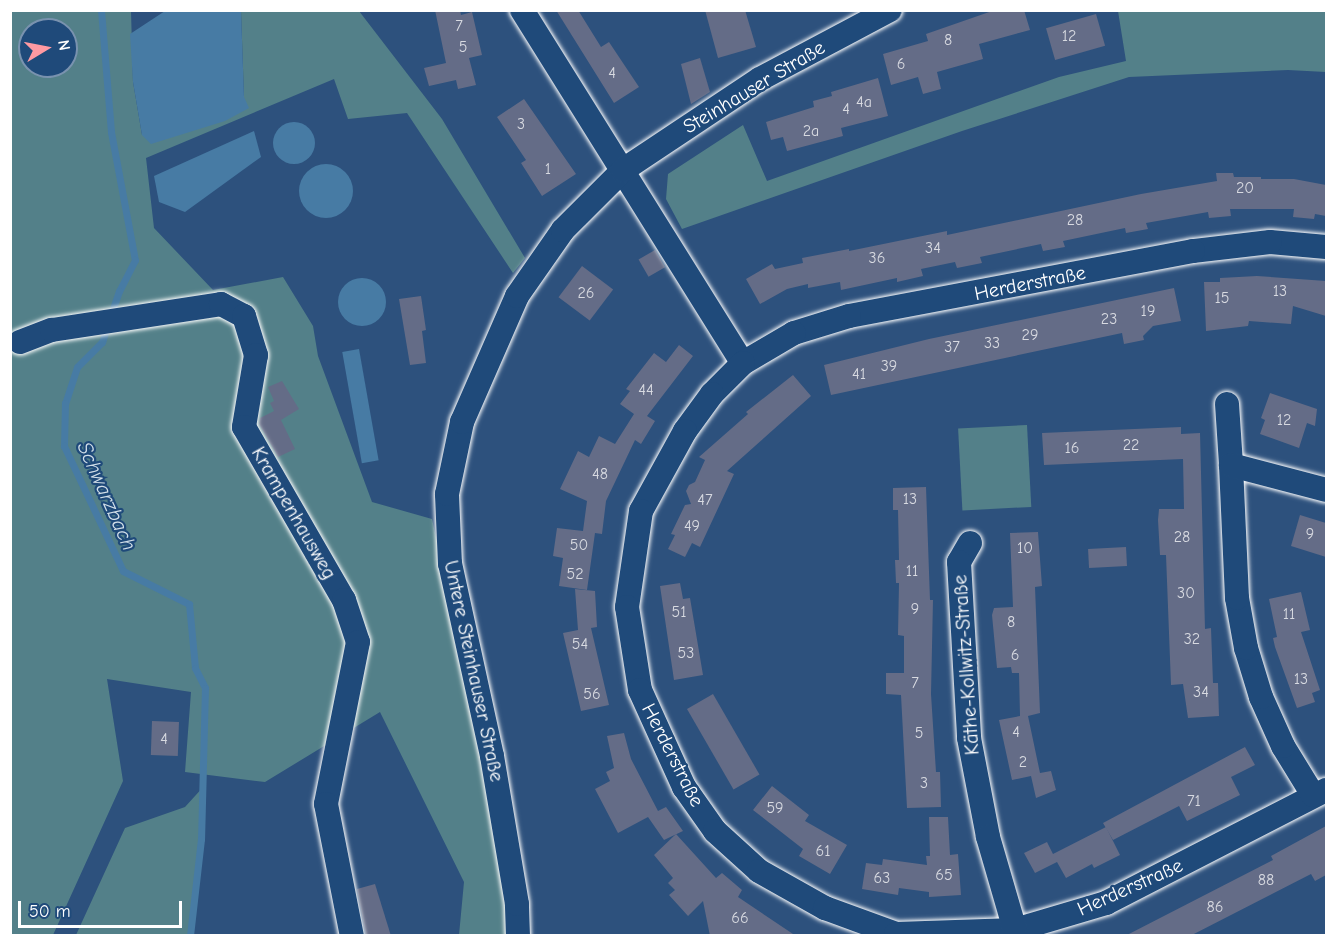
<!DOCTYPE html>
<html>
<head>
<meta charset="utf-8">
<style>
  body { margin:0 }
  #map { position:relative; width:1337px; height:946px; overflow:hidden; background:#2d517d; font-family:"Comic Neue",sans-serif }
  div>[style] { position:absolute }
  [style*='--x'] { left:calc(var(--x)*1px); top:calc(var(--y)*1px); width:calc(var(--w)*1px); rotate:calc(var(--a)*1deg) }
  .green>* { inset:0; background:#538089; transform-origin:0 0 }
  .water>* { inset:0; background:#477ba4; transform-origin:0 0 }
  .round { border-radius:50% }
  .stream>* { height:7px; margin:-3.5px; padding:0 3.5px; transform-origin:3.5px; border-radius:3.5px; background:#477ba4 }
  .building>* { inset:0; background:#646c87; transform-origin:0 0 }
  .roads { filter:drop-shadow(0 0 2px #fff) drop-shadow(0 0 2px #fff) }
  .street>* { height:24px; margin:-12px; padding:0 12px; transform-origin:12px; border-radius:12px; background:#1f4a7a }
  span { translate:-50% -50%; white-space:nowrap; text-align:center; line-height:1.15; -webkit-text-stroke:4.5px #1f4a7a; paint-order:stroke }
  .number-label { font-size:16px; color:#d8dae1 }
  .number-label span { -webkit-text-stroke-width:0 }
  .street-label { font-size:20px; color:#fff }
  .water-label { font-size:21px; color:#d1dee8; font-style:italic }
  .frame { position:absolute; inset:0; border:12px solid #fff; pointer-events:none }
  .north { position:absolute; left:18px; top:18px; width:60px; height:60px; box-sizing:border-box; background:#1f4a7a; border:2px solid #7992af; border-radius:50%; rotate:80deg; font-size:16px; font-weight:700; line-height:24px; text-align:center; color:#fff }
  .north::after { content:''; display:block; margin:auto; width:21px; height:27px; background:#ff9aa2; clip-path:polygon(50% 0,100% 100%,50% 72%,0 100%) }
  .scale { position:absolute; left:18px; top:901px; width:164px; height:27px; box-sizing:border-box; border:3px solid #fff; border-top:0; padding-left:8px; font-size:18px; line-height:21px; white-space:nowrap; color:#fff; -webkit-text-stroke:4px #1f4a7a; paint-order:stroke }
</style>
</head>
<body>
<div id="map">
  <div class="green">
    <i style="clip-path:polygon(evenodd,10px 11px,131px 11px,133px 82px,142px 135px,244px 97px,241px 11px,359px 11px,442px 119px,525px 258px,513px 273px,407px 113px,348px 119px,334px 79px,146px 158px,154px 228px,213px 290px,283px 277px,313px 326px,318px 356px,372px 502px,432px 519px,477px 723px,509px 918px,508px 935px,459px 935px,464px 882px,380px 712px,265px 782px,185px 772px,191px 692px,107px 679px,123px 781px,53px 935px,11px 935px,10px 11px,30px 30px,66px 30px,66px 66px,30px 66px,30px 30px)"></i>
    <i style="clip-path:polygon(1118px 11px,1326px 11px,1326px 72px,1288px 70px,1129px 77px,962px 131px,682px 229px,666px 199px,668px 174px,743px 125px,767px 181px,1059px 77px,1126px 61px)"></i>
    <i style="left:1027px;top:425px;width:82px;height:69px;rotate:87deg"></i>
    <i style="clip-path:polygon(205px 785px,189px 935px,76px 935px,125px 828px,185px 807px)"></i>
  </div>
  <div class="water">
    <i style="clip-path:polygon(165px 11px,241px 11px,244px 97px,249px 108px,225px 121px,151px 144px,142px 135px,133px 82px,130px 34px)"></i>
    <i class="round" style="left:273px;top:122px;width:42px;height:42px"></i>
    <i style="clip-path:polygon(254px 131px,261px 157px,185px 212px,159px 202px,154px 176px)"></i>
    <i class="round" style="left:299px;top:164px;width:54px;height:54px"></i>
    <i class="round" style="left:338px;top:278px;width:48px;height:48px"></i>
    <i style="left:359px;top:349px;width:113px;height:17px;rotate:80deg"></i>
  </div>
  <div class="stream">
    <i style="--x:101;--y:10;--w:122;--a:85.3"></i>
    <i style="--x:111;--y:132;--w:130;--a:79.4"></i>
    <i style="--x:135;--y:260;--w:35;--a:117"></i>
    <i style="--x:119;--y:291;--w:28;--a:109"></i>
    <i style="--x:107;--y:327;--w:16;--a:108"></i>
    <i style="--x:102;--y:342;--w:35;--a:135"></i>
    <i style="--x:77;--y:367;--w:38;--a:108"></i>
    <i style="--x:65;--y:403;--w:43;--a:91.3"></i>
    <i style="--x:64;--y:446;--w:138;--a:64.7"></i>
    <i style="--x:123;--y:571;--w:74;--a:26.6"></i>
    <i style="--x:189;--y:604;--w:64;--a:84.6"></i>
    <i style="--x:195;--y:668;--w:22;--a:63"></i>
    <i style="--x:205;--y:688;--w:151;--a:91.5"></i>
    <i style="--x:201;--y:839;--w:98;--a:96.5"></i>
  </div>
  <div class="building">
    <i style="clip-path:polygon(435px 10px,460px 10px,461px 15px,472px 12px,482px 55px,469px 58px,476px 85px,458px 89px,456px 80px,429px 86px,424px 68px,446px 63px)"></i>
    <i style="clip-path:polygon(556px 10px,578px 10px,601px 47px,609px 42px,639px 87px,614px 103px)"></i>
    <i style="clip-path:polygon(705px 10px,745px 10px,756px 47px,718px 58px)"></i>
    <i style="clip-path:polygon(995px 10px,1024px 10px,1030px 30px,979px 44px,983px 59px,937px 72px,941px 89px,923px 94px,918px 77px,891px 85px,883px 54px,928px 41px,926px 34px)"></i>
    <i style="left:1096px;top:14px;width:33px;height:52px;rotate:74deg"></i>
    <i style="clip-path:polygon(700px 58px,710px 92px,691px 104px,681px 64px)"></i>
    <i style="clip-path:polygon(878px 78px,888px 116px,841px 128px,843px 136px,787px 151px,783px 137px,771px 140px,766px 122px,814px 107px,813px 101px,832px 96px,831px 92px)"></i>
    <i style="clip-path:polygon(524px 99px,576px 174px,542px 196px,521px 163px,526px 160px,497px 117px)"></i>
    <i style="clip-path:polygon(1216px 173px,1233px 173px,1234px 177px,1261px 177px,1261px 179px,1294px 179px,1326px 185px,1326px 216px,1315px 214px,1314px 219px,1293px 217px,1294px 209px,1230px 209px,1231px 216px,1209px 218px,1208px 212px,1146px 223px,1148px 229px,1126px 233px,1125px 228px,1063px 241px,1065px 247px,1043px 251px,1041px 244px,980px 257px,982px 263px,957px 268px,955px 262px,921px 269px,923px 276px,897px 282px,897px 278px,841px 290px,840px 282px,808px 288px,808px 284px,787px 289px,760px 304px,746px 279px,772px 264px,775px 269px,803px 263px,802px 258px,849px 249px,849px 251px,947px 231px,947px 235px,1141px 194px,1217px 181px)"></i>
    <i style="left:655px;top:250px;width:20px;height:19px;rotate:60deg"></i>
    <i style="left:582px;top:266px;width:39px;height:39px;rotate:37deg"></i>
    <i style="clip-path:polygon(1257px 276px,1326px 281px,1326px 316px,1293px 306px,1291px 324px,1249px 321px,1248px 326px,1206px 331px,1204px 282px,1220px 282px,1220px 278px)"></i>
    <i style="clip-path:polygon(1174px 288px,1181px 321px,1153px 326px,1143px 336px,1144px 340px,1124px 344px,1122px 333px,831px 395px,824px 365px,929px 339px)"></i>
    <i style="clip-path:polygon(421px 296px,426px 330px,422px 331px,426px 363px,410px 365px,399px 299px)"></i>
    <i style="clip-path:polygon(679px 345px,693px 356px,647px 416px,655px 421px,641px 444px,635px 440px,606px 501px,602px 534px,595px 533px,587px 590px,559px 586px,563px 558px,553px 556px,557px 528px,583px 531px,587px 501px,560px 489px,578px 451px,589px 457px,599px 436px,615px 444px,634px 414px,620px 404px,630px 391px,626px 389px,654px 353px,666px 362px)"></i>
    <i style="clip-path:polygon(793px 375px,811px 396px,727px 471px,734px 474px,700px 547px,692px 543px,685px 557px,668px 549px,675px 535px,671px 534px,685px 505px,691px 504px,686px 491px,689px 485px,695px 482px,705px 460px,699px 457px,748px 414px,746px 412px)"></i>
    <i style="clip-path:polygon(282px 381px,299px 409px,281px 420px,295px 449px,278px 457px,259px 424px,260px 418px,274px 411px,270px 403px,274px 401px,268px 387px)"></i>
    <i style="clip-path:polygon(1270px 393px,1317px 409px,1315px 426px,1307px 423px,1299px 448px,1260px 434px,1265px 420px,1261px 418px)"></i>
    <i style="clip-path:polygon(1181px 427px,1181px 434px,1200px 433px,1205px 629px,1211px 628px,1213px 683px,1218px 683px,1219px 716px,1188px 718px,1183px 684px,1171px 685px,1166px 555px,1160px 555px,1158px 520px,1159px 509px,1184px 509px,1183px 459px,1044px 465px,1042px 433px)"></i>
    <i style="clip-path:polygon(926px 487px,930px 600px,933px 600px,931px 694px,936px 772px,940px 772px,941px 807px,907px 808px,901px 695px,886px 694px,886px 673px,904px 673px,904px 636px,898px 635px,899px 583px,896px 583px,895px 560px,899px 560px,898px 510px,893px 510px,893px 488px)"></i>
    <i style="clip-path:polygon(1300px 515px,1326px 523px,1326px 557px,1291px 546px)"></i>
    <i style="clip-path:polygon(1038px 532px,1042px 586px,1035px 587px,1040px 713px,1028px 716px,1040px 773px,1051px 771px,1056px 790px,1036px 798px,1031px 776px,1012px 780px,999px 720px,1020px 716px,1019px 673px,1012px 673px,1011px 667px,997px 668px,992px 615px,994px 608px,1013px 607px,1010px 533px)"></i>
    <i style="left:1126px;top:547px;width:19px;height:38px;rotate:87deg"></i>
    <i style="clip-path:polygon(680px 583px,683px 599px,690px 598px,703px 675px,674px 680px,660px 586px)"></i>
    <i style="clip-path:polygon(575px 589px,595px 591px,597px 627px,591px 628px,609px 705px,581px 711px,563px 633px,578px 630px)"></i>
    <i style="clip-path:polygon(1301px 592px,1310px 630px,1301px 632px,1320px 690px,1312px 693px,1315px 702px,1297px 708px,1275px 647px,1273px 638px,1277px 637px,1269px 599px)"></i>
    <i style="left:713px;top:694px;width:93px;height:30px;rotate:60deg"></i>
    <i style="left:152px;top:721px;width:27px;height:34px;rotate:2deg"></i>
    <i style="clip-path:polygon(624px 733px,631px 759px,658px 811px,666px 807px,683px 831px,664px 840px,648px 817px,618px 833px,595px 789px,610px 781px,606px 772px,614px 768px,607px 736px)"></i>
    <i style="clip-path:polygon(1245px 747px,1255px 765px,1231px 777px,1240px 795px,1187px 821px,1179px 806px,1113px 840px,1103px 823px)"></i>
    <i style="clip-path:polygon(772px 786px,809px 815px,805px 821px,847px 845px,830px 874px,799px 856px,803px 849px,753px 810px)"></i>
    <i style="clip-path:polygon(929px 817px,948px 817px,950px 855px,958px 854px,961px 895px,929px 897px,929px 892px,899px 888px,898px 895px,862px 889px,866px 863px,882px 865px,883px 859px,927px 865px,926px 856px,930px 856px)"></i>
    <i style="clip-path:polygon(1326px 826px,1326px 875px,1315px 881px,1311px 874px,1190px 936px,1125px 936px,1273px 860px,1271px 856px)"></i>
    <i style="clip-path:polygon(1106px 827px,1120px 855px,1094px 868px,1092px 864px,1066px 878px,1057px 862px,1035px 873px,1024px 853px,1047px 842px,1053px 854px)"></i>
    <i style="clip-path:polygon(676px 834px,716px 878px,722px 873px,742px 890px,738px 897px,796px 936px,710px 936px,703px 901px,688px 916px,669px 895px,675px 890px,668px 883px,673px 878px,654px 855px)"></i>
    <i style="clip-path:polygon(375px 884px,391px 936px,366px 936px,357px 889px)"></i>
  </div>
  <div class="roads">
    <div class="street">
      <i style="--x:522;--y:10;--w:416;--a:58"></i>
      <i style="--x:1326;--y:247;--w:56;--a:-174.9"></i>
      <i style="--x:1270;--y:242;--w:78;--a:173.3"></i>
      <i style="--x:1193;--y:251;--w:350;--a:169.3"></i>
      <i style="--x:849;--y:316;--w:58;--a:162.8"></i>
      <i style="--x:794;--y:333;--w:59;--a:149.5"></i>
      <i style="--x:743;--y:363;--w:44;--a:135"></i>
      <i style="--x:712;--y:394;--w:46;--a:126.1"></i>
      <i style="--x:685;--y:431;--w:91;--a:118.8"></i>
      <i style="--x:641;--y:511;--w:97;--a:98.3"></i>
      <i style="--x:627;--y:607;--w:84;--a:81.1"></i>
      <i style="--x:640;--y:690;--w:107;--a:65.6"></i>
      <i style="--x:684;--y:787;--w:54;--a:54.8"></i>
      <i style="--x:715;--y:831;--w:59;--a:42.3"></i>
      <i style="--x:759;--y:871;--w:76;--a:29.3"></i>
      <i style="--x:825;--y:908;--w:76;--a:20.1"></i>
      <i style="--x:896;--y:934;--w:119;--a:-1.9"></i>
      <i style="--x:1015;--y:930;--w:95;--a:-16.5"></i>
      <i style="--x:1106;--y:903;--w:247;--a:-27.2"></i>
      <i style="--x:20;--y:342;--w:34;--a:-21"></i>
      <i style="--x:52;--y:330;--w:171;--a:-8.7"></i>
      <i style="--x:221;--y:304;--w:26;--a:28"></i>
      <i style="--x:244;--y:316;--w:41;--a:72.9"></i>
      <i style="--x:256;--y:355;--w:73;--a:99.5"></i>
      <i style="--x:244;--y:427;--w:200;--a:60"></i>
      <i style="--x:344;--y:600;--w:44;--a:71.6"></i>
      <i style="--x:358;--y:642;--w:165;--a:101.2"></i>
      <i style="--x:326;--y:804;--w:135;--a:78.9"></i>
      <i style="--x:1227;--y:404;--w:61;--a:86.2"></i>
      <i style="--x:970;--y:543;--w:22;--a:120"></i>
      <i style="--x:959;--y:562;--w:176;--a:86.7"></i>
      <i style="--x:969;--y:738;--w:101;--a:79.1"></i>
      <i style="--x:988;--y:837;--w:97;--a:73.8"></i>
      <i style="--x:1313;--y:795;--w:57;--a:-121.5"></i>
      <i style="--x:1283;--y:746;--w:54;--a:-114.2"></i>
      <i style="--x:1261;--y:697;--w:51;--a:-107"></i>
      <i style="--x:1246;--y:648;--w:51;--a:-100.2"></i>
      <i style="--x:1237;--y:598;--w:133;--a:-92.6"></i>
      <i style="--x:1231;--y:465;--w:98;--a:14.7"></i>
      <i style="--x:518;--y:936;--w:32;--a:-92"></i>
      <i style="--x:517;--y:904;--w:150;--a:-99.6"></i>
      <i style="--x:492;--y:756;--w:197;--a:-102.3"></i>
      <i style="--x:450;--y:564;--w:70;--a:-92.5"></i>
      <i style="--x:447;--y:494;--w:74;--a:-78.2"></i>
      <i style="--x:462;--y:422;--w:137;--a:-66.4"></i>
      <i style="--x:517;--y:296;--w:80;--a:-55.1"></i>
      <i style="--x:563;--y:230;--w:85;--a:-45"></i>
      <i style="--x:623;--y:170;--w:164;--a:-33.6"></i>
      <i style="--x:760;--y:79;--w:147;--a:-28"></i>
    </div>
  </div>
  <div class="number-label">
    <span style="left:459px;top:26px">7</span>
    <span style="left:1069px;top:36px">12</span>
    <span style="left:948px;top:40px">8</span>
    <span style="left:463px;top:47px">5</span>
    <span style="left:901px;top:64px">6</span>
    <span style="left:612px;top:73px">4</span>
    <span style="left:864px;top:102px">4a</span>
    <span style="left:846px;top:109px">4</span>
    <span style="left:521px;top:124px">3</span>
    <span style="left:811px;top:131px">2a</span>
    <span style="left:548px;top:169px">1</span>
    <span style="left:1245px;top:188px">20</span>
    <span style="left:1075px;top:220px">28</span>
    <span style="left:933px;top:248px">34</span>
    <span style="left:877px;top:258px">36</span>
    <span style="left:1280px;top:291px">13</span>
    <span style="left:586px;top:293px">26</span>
    <span style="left:1222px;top:298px">15</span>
    <span style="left:1148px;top:311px">19</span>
    <span style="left:1109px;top:319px">23</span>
    <span style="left:1030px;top:335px">29</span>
    <span style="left:992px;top:343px">33</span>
    <span style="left:952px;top:347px">37</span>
    <span style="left:889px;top:366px">39</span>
    <span style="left:859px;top:374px">41</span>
    <span style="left:646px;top:390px">44</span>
    <span style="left:1284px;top:420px">12</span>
    <span style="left:1131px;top:445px">22</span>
    <span style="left:1072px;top:448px">16</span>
    <span style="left:600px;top:474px">48</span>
    <span style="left:910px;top:499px">13</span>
    <span style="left:705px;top:500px">47</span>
    <span style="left:692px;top:526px">49</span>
    <span style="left:1310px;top:534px">9</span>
    <span style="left:1182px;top:537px">28</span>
    <span style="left:579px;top:545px">50</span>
    <span style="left:1025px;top:548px">10</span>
    <span style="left:912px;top:571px">11</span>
    <span style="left:575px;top:574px">52</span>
    <span style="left:1186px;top:593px">30</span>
    <span style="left:915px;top:609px">9</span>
    <span style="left:679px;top:612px">51</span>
    <span style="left:1289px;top:614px">11</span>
    <span style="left:1011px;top:622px">8</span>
    <span style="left:1192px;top:639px">32</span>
    <span style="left:580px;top:644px">54</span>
    <span style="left:686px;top:653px">53</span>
    <span style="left:1015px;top:655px">6</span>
    <span style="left:1301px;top:679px">13</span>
    <span style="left:915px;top:683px">7</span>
    <span style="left:1201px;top:692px">34</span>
    <span style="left:592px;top:694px">56</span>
    <span style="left:1016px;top:732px">4</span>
    <span style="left:919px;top:733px">5</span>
    <span style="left:164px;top:739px">4</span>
    <span style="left:1023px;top:762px">2</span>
    <span style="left:924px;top:783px">3</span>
    <span style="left:1194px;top:801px">71</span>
    <span style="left:775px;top:808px">59</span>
    <span style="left:823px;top:851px">61</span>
    <span style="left:944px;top:875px">65</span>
    <span style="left:882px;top:878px">63</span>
    <span style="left:1266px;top:880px">88</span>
    <span style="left:1215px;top:907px">86</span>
    <span style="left:740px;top:918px">66</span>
  </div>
  <div class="street-label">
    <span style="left:754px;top:87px;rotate:-31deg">Steinhauser Straße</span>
    <span style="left:1030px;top:283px;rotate:-11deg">Herderstraße</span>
    <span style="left:294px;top:513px;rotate:60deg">Krampenhausweg</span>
    <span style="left:966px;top:665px;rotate:-94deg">Käthe-Kollwitz-Straße</span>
    <span style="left:474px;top:671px;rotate:78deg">Untere Steinhauser Straße</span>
    <span style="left:673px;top:755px;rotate:63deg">Herderstraße</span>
    <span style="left:1130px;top:887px;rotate:-24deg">Herderstraße</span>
  </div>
  <div class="water-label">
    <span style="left:107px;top:496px;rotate:66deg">Schwarzbach</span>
  </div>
  <div class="frame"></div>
  <div class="north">N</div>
  <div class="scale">50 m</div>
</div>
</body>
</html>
